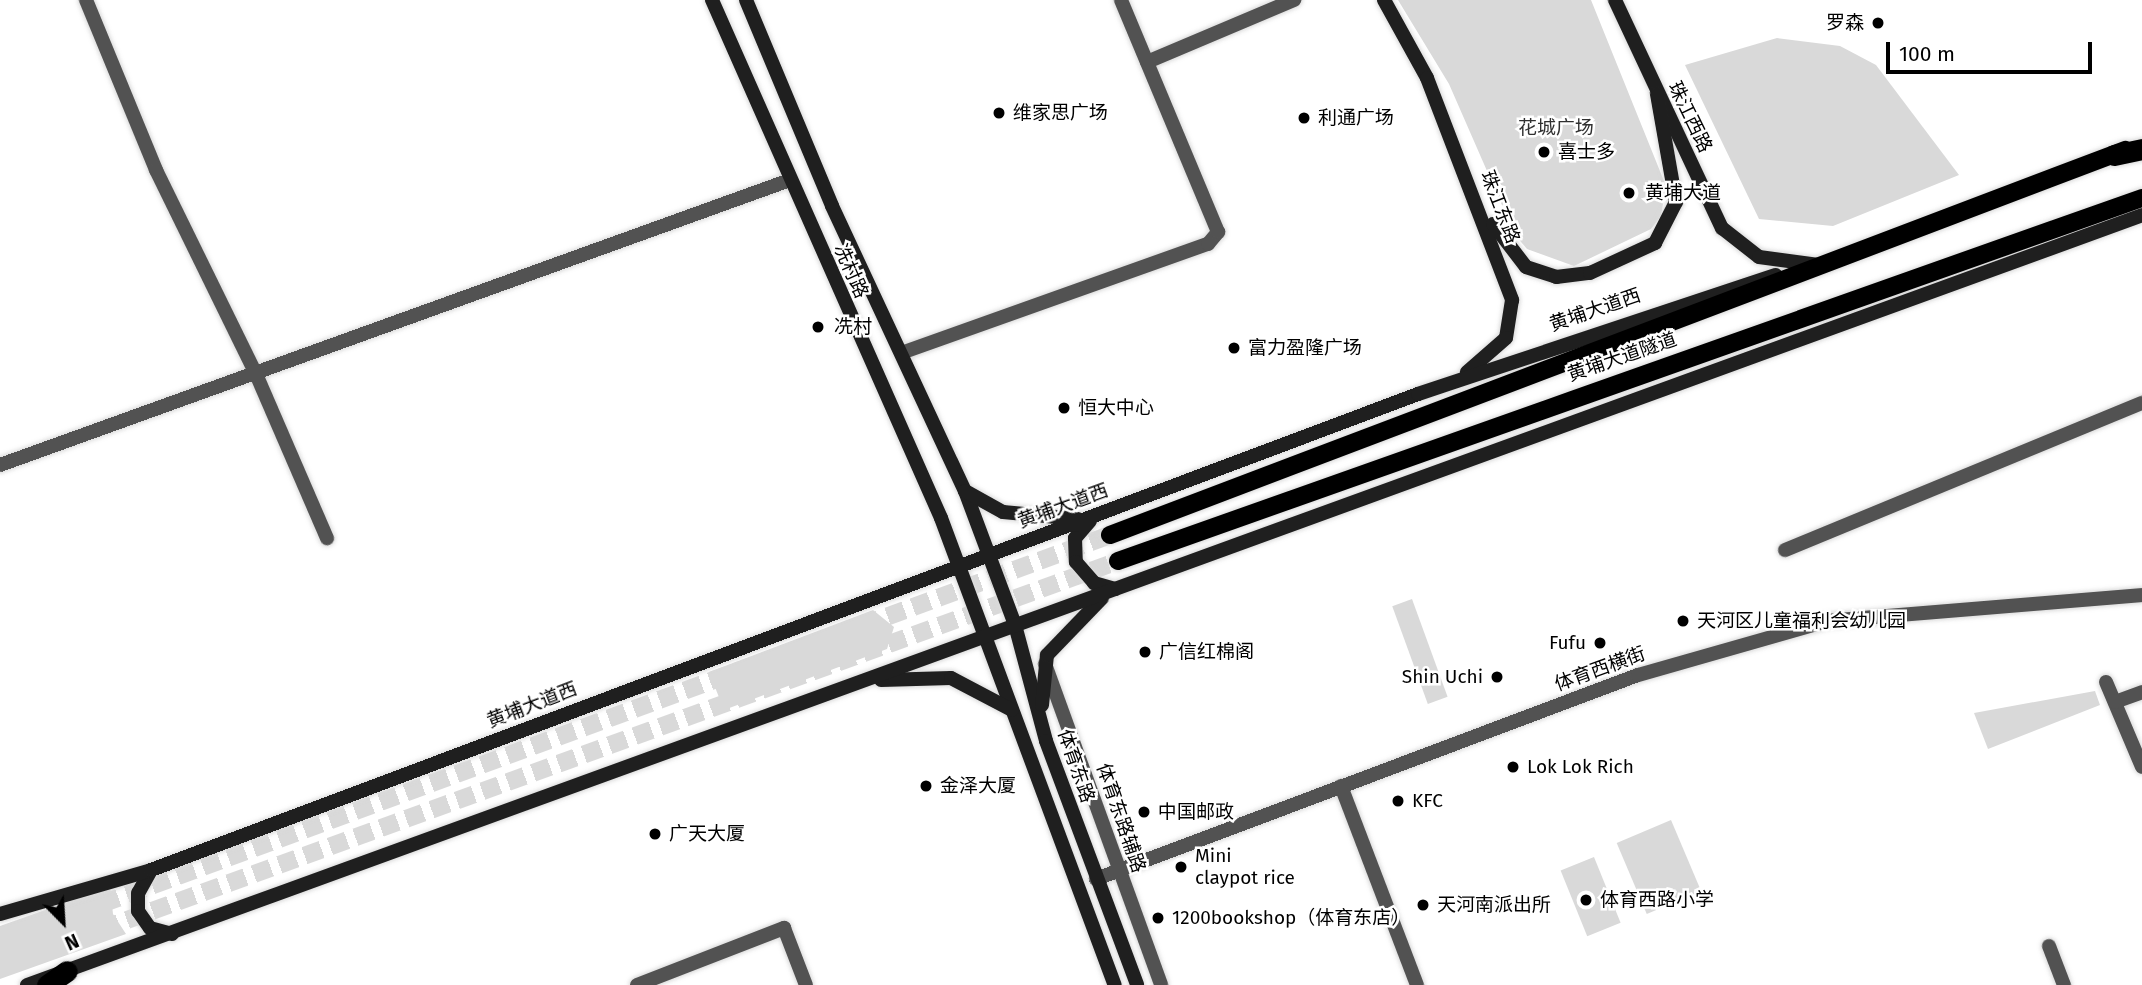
<!DOCTYPE html>
<html>
<head>
<meta charset="utf-8">
<style>
  body { margin:0 }
  #map { position:relative; width:2142px; height:985px; overflow:hidden; background:#fff; font-family:"Fira Sans","Noto Sans SC",sans-serif }
  div>[style] { position:absolute }
  [style*='--x'] { left:calc(var(--x)*1px); top:calc(var(--y)*1px); width:calc(var(--w)*1px); rotate:calc(var(--a)*1deg) }
  .green>* { inset:0; background:#d9d9d9; transform-origin:0 0 }
  .primary-tunnel>* { height:18px; margin-top:-9px; transform-origin:0; background:repeating-linear-gradient(90deg,#d9d9d9 0 18px,transparent 0 27px) }
  .roads { filter:drop-shadow(0 0 2px #dbdbdb) drop-shadow(0 0 2px #dbdbdb) }
  .street>* { height:14px; margin:-7px; padding:0 7px; transform-origin:7px; border-radius:7px; background:#525252 }
  .secondary>* { height:14px; margin:-7px; padding:0 7px; transform-origin:7px; border-radius:7px; background:#1f1f1f }
  .primary>* { height:18px; margin:-9px; padding:0 9px; transform-origin:9px; border-radius:9px; background:#000 }
  .highway>* { height:21px; margin:-10.5px; padding:0 10.5px; transform-origin:10.5px; border-radius:10.5px; background:#000 }
  .dots>* { width:19px; height:19px; translate:-50% -50%; box-sizing:border-box; border:4px solid #fff; border-radius:50% }
  span { translate:-50% -50%; white-space:nowrap; text-align:center; line-height:1.15; -webkit-text-stroke:5px #fff; paint-order:stroke }
  .poi-label { font-size:19px; color:#000 }
  .right { translate:-100% -50%; text-align:right }
  .left { translate:0 -50%; text-align:left }
  .street-label { font-size:19px; color:#000 }
  .park-label { font-size:19px; color:#303030 }
  .north { position:absolute; left:28px; top:887px; width:70px; height:70px; -webkit-text-stroke:5px #fff; paint-order:stroke; rotate:156deg; font-size:19px; font-weight:700; line-height:28px; text-align:center; color:#000 }
  .north::after { content:''; display:block; margin:auto; width:24px; height:32px; background:#000; clip-path:polygon(50% 0,100% 100%,50% 72%,0 100%) }
  .scale { position:absolute; left:1886px; top:42px; width:206px; height:32px; box-sizing:border-box; border:4px solid #000; border-top:0; padding-left:9px; font-size:21px; line-height:24px; white-space:nowrap; color:#000; -webkit-text-stroke:5px #fff; paint-order:stroke }
</style>
</head>
<body>
<div id="map">
  <div class="green">
    <i style="clip-path:polygon(1398px 0,1591px 0,1666px 186px,1661px 216px,1651px 229px,1574px 266px,1527px 249px,1515px 235px,1449px 84px)"></i>
    <i style="clip-path:polygon(1777px 38px,1840px 46px,1876px 65px,1959px 175px,1833px 226px,1759px 219px,1685px 65px)"></i>
    <i style="left:1412px;top:599px;width:104px;height:21px;rotate:70deg"></i>
    <i style="clip-path:polygon(873px 610px,894px 627px,887px 649px,724px 710px,709px 672px)"></i>
    <i style="clip-path:polygon(2095px 691px,2100px 705px,1988px 749px,1974px 713px)"></i>
    <i style="left:1671px;top:820px;width:77px;height:59px;rotate:67deg"></i>
    <i style="left:1594px;top:857px;width:71px;height:36px;rotate:68deg"></i>
    <i style="clip-path:polygon(110px 887px,113px 914px,126px 934px,0 979px,0 926px)"></i>
  </div>
  <div class="primary-tunnel">
    <i style="--x:0;--y:941;--w:1182;--a:-20.09"></i>
    <i style="--x:0;--y:966;--w:1189;--a:-19.91"></i>
  </div>
  <div class="roads">
    <div class="street">
      <i style="--x:86;--y:0;--w:184;--a:67.6"></i>
      <i style="--x:156;--y:170;--w:227;--a:63.9"></i>
      <i style="--x:256;--y:374;--w:179;--a:66.6"></i>
      <i style="--x:1147;--y:62;--w:160;--a:-22.9"></i>
      <i style="--x:904;--y:352;--w:323;--a:-19.6"></i>
      <i style="--x:1208;--y:244;--w:16;--a:-50"></i>
      <i style="--x:1218;--y:232;--w:251;--a:-112.7"></i>
      <i style="--x:0;--y:465;--w:840;--a:-19.84"></i>
      <i style="--x:1785;--y:550;--w:386;--a:-22.4"></i>
      <i style="--x:1045;--y:664;--w:341;--a:70.1"></i>
      <i style="--x:2106;--y:682;--w:92;--a:67"></i>
      <i style="--x:2115;--y:702;--w:29;--a:-20"></i>
      <i style="--x:1341;--y:786;--w:213;--a:69.1"></i>
      <i style="--x:1096;--y:879;--w:579;--a:-20.63"></i>
      <i style="--x:1638;--y:675;--w:197;--a:-15.9"></i>
      <i style="--x:1827;--y:621;--w:316;--a:-4.7"></i>
      <i style="--x:2049;--y:946;--w:42;--a:69"></i>
      <i style="--x:637;--y:985;--w:158;--a:-21.2"></i>
      <i style="--x:784;--y:928;--w:61;--a:68.9"></i>
    </div>
    <div class="secondary">
      <i style="--x:712;--y:0;--w:566;--a:66.15"></i>
      <i style="--x:941;--y:518;--w:498;--a:69.6"></i>
      <i style="--x:746;--y:0;--w:223;--a:67.3"></i>
      <i style="--x:832;--y:206;--w:315;--a:65"></i>
      <i style="--x:965;--y:491;--w:143;--a:69.5"></i>
      <i style="--x:1015;--y:625;--w:120;--a:75"></i>
      <i style="--x:1046;--y:741;--w:260;--a:69.5"></i>
      <i style="--x:1384;--y:0;--w:89;--a:61.1"></i>
      <i style="--x:1427;--y:78;--w:238;--a:69"></i>
      <i style="--x:1512;--y:300;--w:38;--a:99"></i>
      <i style="--x:1506;--y:338;--w:52;--a:138.9"></i>
      <i style="--x:1615;--y:0;--w:252;--a:64.9"></i>
      <i style="--x:1722;--y:228;--w:47;--a:38.1"></i>
      <i style="--x:1759;--y:257;--w:60;--a:7.7"></i>
      <i style="--x:1493;--y:224;--w:54;--a:52.5"></i>
      <i style="--x:1526;--y:267;--w:32;--a:18"></i>
      <i style="--x:1556;--y:277;--w:34;--a:-7"></i>
      <i style="--x:1590;--y:273;--w:72;--a:-24.8"></i>
      <i style="--x:1655;--y:243;--w:46;--a:-62.9"></i>
      <i style="--x:1676;--y:202;--w:110;--a:-100"></i>
      <i style="--x:965;--y:491;--w:43;--a:28.9"></i>
      <i style="--x:1003;--y:512;--w:75;--a:5.3"></i>
      <i style="--x:1090;--y:521;--w:23;--a:131"></i>
      <i style="--x:1075;--y:538;--w:24;--a:88"></i>
      <i style="--x:1076;--y:562;--w:28;--a:49"></i>
      <i style="--x:1094;--y:583;--w:22;--a:16"></i>
      <i style="--x:881;--y:680;--w:70;--a:-1.6"></i>
      <i style="--x:951;--y:678;--w:69;--a:27.7"></i>
      <i style="--x:1042;--y:705;--w:50;--a:-84.3"></i>
      <i style="--x:1047;--y:655;--w:79;--a:-46"></i>
      <i style="--x:151;--y:870;--w:26;--a:119"></i>
      <i style="--x:138;--y:893;--w:18;--a:90"></i>
      <i style="--x:138;--y:911;--w:21;--a:55"></i>
      <i style="--x:150;--y:928;--w:23;--a:15"></i>
      <i style="--x:0;--y:914;--w:157;--a:-16.2"></i>
      <i style="--x:151;--y:870;--w:1353;--a:-20.59"></i>
      <i style="--x:1418;--y:394;--w:377;--a:-18.4"></i>
      <i style="--x:27;--y:985;--w:2251;--a:-20"></i>
    </div>
    <div class="primary">
      <i style="--x:1110;--y:535;--w:1086;--a:-20.77"></i>
      <i style="--x:1118;--y:561;--w:1086;--a:-19.52"></i>
    </div>
    <div class="highway">
      <i style="--x:2114;--y:155;--w:29;--a:-12"></i>
      <i style="--x:47;--y:985;--w:24;--a:-35"></i>
    </div>
  </div>
  <div class="dots">
    <i style="left:1878px;top:23px;background:#000"></i>
    <i style="left:999px;top:113px;background:#000"></i>
    <i style="left:1304px;top:118px;background:#000"></i>
    <i style="left:1544px;top:152px;background:#000"></i>
    <i style="left:1629px;top:193px;background:#000"></i>
    <i style="left:818px;top:327px;background:#000"></i>
    <i style="left:1234px;top:348px;background:#000"></i>
    <i style="left:1064px;top:408px;background:#000"></i>
    <i style="left:1683px;top:621px;background:#000"></i>
    <i style="left:1600px;top:643px;background:#000"></i>
    <i style="left:1145px;top:652px;background:#000"></i>
    <i style="left:1497px;top:677px;background:#000"></i>
    <i style="left:1513px;top:767px;background:#000"></i>
    <i style="left:926px;top:786px;background:#000"></i>
    <i style="left:1398px;top:801px;background:#000"></i>
    <i style="left:1144px;top:812px;background:#000"></i>
    <i style="left:655px;top:834px;background:#000"></i>
    <i style="left:1181px;top:867px;background:#000"></i>
    <i style="left:1586px;top:900px;background:#000"></i>
    <i style="left:1423px;top:905px;background:#000"></i>
    <i style="left:1158px;top:918px;background:#000"></i>
  </div>
  <div class="poi-label">
    <span class="right" style="left:1864px;top:23px">罗森</span>
    <span class="left" style="left:1013px;top:113px">维家思广场</span>
    <span class="left" style="left:1318px;top:118px">利通广场</span>
    <span class="left" style="left:1558px;top:152px">喜士多</span>
    <span class="left" style="left:1645px;top:193px">黄埔大道</span>
    <span class="left" style="left:834px;top:327px">冼村</span>
    <span class="left" style="left:1248px;top:348px">富力盈隆广场</span>
    <span class="left" style="left:1078px;top:408px">恒大中心</span>
    <span class="left" style="left:1697px;top:621px">天河区儿童福利会幼儿园</span>
    <span class="right" style="left:1586px;top:643px">Fufu</span>
    <span class="left" style="left:1159px;top:652px">广信红棉阁</span>
    <span class="right" style="left:1483px;top:677px">Shin Uchi</span>
    <span class="left" style="left:1527px;top:767px">Lok Lok Rich</span>
    <span class="left" style="left:940px;top:786px">金泽大厦</span>
    <span class="left" style="left:1412px;top:801px">KFC</span>
    <span class="left" style="left:1158px;top:812px">中国邮政</span>
    <span class="left" style="left:669px;top:834px">广天大厦</span>
    <span class="left" style="left:1195px;top:867px">Mini<br>claypot rice</span>
    <span class="left" style="left:1600px;top:900px">体育西路小学</span>
    <span class="left" style="left:1437px;top:905px">天河南派出所</span>
    <span class="left" style="left:1172px;top:918px">1200bookshop（体育东店）</span>
  </div>
  <div class="street-label">
    <span style="left:1690px;top:117px;rotate:64deg">珠江西路</span>
    <span style="left:1500px;top:207px;rotate:69deg">珠江东路</span>
    <span style="left:851px;top:271px;rotate:66deg">冼村路</span>
    <span style="left:1595px;top:310px;rotate:-19deg">黄埔大道西</span>
    <span style="left:1622px;top:357px;rotate:-19deg">黄埔大道隧道</span>
    <span style="left:1063px;top:506px;rotate:-20deg">黄埔大道西</span>
    <span style="left:1600px;top:669px;rotate:-20deg">体育西横街</span>
    <span style="left:532px;top:705px;rotate:-21deg">黄埔大道西</span>
    <span style="left:1076px;top:766px;rotate:71deg">体育东路</span>
    <span style="left:1121px;top:818px;rotate:71deg">体育东路辅路</span>
  </div>
  <div class="park-label">
    <span style="left:1556px;top:128px">花城广场</span>
  </div>
  <div class="north">N</div>
  <div class="scale">100 m</div>
</div>
</body>
</html>
